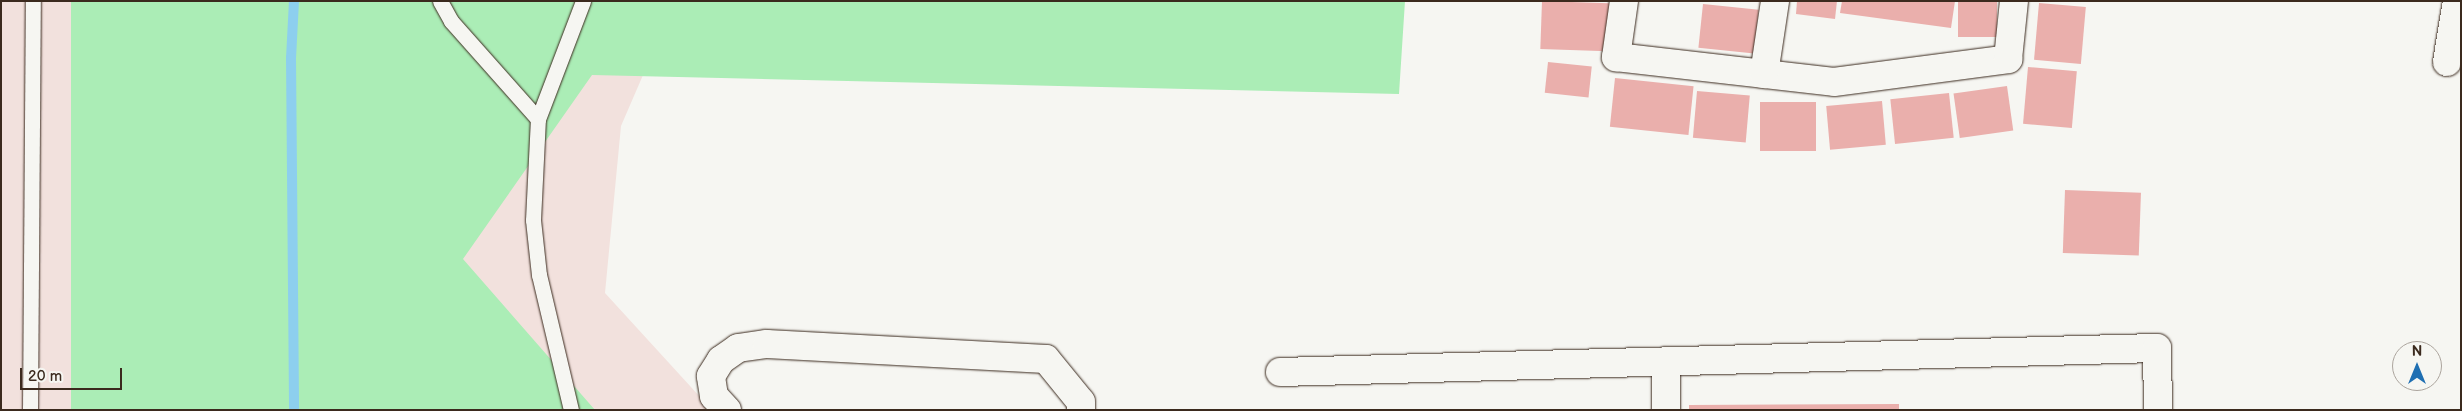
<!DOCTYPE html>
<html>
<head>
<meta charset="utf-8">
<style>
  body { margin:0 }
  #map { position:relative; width:2462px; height:411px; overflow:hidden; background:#f6f6f2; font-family:"Balsamiq Sans",sans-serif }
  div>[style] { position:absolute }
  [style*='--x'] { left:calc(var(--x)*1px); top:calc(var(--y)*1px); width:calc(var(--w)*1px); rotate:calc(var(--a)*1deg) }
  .built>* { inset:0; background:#f2e1dd }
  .green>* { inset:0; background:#abedb6 }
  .stream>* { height:10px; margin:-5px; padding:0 5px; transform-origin:5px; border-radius:5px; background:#8dcfee }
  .building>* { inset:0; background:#eaafac; transform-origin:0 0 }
  .roads { filter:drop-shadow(0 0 1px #3b2a1e) drop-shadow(0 0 1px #3b2a1e) }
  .lane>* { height:15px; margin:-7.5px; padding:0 7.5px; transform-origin:7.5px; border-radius:7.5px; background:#f6f6f2 }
  .street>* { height:28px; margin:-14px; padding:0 14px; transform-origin:14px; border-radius:14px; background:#f6f6f2 }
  span { translate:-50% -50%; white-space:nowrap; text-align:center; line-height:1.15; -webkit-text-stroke:5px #f6f6f2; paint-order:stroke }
  .frame { position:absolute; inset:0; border:2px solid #3b2a1e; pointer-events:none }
  .north { position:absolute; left:2392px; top:341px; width:50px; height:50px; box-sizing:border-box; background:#f6f6f2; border:1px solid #aba49d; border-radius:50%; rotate:0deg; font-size:14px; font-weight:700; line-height:20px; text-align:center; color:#3b2a1e }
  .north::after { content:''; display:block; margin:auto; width:18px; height:22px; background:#1f6fb2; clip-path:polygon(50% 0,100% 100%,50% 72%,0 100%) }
  .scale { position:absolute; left:20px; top:368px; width:102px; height:22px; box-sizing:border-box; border:2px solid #3b2a1e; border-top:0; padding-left:6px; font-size:15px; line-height:18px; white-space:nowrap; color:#3b2a1e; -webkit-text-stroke:4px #f6f6f2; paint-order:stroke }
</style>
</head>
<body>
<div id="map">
  <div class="built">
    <i style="clip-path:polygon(1px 1px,675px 1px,621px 126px,605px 293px,712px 410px,1px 410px)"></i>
  </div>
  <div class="green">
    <i style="clip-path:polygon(71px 1px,1405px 1px,1399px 94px,592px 75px,463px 259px,595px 410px,71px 410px)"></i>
  </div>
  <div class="stream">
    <i style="--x:294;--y:1;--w:57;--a:93"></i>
    <i style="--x:291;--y:58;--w:352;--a:89.5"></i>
  </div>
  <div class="building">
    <i style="left:1542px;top:1px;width:67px;height:48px;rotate:2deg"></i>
    <i style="clip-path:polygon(1797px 1px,1837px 1px,1835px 19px,1796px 14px)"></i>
    <i style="clip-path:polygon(1842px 1px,1955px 1px,1951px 28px,1840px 13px)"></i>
    <i style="left:1958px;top:1px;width:39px;height:36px"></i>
    <i style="left:2039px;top:3px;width:47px;height:57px;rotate:5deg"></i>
    <i style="left:1703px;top:4px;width:56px;height:44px;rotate:6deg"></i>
    <i style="left:1548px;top:62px;width:44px;height:31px;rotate:6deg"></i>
    <i style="left:2028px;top:67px;width:49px;height:57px;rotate:5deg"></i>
    <i style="left:1615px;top:78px;width:79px;height:49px;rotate:6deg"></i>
    <i style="left:2007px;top:86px;width:45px;height:54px;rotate:82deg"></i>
    <i style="left:1697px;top:91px;width:53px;height:47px;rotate:5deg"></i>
    <i style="left:1949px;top:93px;width:45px;height:59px;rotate:84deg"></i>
    <i style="left:1882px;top:101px;width:44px;height:56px;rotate:85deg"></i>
    <i style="left:1760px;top:102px;width:56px;height:49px"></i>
    <i style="left:2065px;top:190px;width:76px;height:63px;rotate:2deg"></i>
    <i style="clip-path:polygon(1899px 404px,1899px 410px,1689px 410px,1689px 405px)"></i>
  </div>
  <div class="roads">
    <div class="lane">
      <i style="--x:440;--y:1;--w:23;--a:61"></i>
      <i style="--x:451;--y:21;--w:131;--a:48.4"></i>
      <i style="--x:30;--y:410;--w:409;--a:-89.6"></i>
      <i style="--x:571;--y:410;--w:139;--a:-103.3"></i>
      <i style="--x:539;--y:275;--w:55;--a:-96.2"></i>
      <i style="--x:533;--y:220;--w:101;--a:-87.2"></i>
      <i style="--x:538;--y:119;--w:126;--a:-69.1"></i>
    </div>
    <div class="street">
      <i style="--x:1624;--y:1;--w:57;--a:98.1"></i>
      <i style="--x:1616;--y:57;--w:219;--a:6.5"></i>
      <i style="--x:1834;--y:82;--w:176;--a:-7.5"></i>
      <i style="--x:2008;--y:59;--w:58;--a:-84.1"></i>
      <i style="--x:2447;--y:62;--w:62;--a:-80.7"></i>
      <i style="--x:1764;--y:74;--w:74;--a:-81.4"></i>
      <i style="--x:1666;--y:361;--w:49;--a:90"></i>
      <i style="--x:1280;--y:372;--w:877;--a:-1.57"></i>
      <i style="--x:2157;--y:348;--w:62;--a:89.1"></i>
      <i style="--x:727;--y:410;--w:19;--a:-133"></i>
      <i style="--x:714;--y:396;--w:20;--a:-99"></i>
      <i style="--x:711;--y:376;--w:19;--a:-58"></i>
      <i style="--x:721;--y:360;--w:21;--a:-35"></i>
      <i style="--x:738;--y:348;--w:29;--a:-8"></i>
      <i style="--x:767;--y:344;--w:279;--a:3.1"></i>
      <i style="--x:1046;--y:359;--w:55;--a:50.9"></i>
      <i style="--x:1081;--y:402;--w:8;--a:90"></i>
    </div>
  </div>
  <div class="frame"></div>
  <div class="north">N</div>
  <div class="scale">20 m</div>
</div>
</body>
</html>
